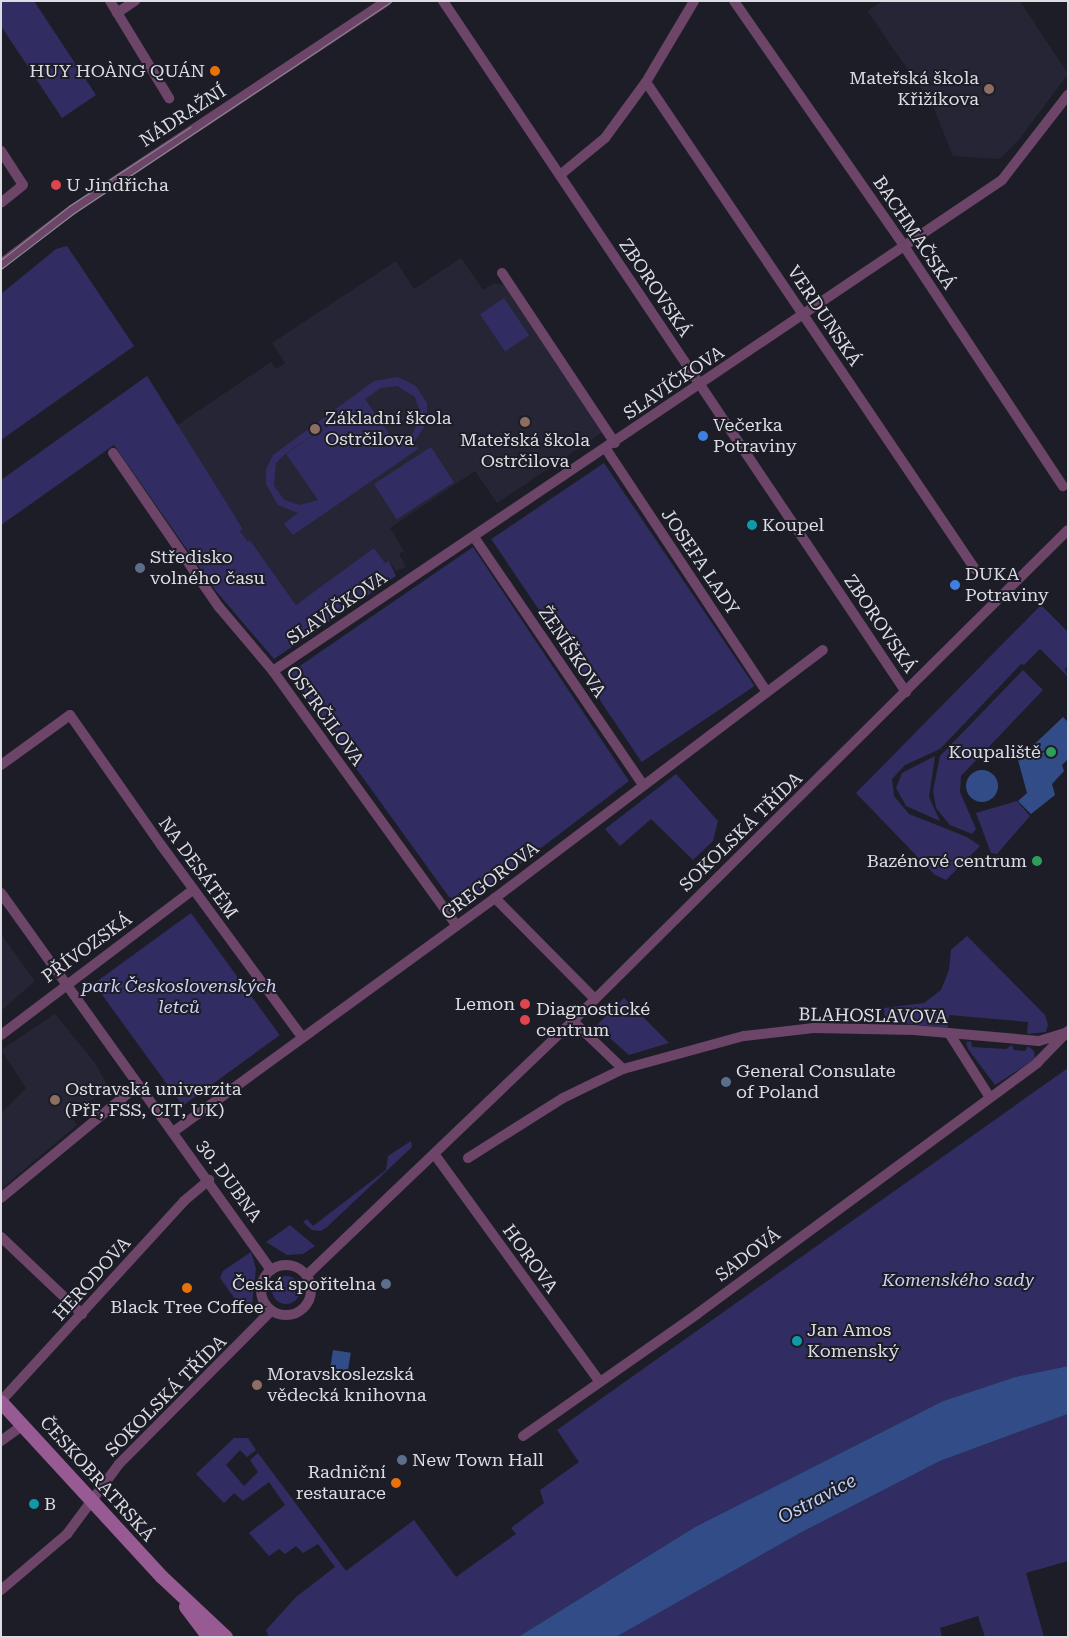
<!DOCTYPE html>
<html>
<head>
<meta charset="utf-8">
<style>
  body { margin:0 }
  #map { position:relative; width:1069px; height:1638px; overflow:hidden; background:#1d1d27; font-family:"Roboto Serif",serif }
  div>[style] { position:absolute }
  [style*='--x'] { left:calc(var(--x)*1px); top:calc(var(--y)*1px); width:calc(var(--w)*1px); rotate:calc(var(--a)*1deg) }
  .built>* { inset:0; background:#252535 }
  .green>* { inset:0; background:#312d62; transform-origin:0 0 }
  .round { border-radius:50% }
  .water>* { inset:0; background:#314c86; transform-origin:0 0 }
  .minor>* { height:10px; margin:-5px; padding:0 5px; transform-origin:5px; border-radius:5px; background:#6c4568 }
  .minor>.ring { margin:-5px; padding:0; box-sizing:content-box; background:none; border:10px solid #6c4568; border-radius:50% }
  .secondary>* { height:14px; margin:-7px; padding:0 7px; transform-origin:7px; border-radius:7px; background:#975a92 }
  .tram>* { height:1px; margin:-0.5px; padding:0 0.5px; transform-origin:0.5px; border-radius:0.5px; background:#8b8b93 }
  .dots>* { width:14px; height:14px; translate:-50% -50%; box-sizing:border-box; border:2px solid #1d1d27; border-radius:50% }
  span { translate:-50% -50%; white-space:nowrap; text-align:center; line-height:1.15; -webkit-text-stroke:4px #1d1d27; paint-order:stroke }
  .poi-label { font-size:18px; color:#dcdce3 }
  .right { translate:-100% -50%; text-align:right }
  .left { translate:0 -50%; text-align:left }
  .street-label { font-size:18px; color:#dcdce3 }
  .park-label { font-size:18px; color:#cccef4; font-style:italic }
  .water-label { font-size:19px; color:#c0d2f5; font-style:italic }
  .frame { position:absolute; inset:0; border:2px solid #dcdce3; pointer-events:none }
</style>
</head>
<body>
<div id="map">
  <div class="built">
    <i style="clip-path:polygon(883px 1px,1020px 1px,1068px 74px,1021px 137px,1000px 159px,953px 156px,932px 104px,867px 11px)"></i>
    <i style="clip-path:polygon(461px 258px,483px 290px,494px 283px,504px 285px,603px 432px,497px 503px,475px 471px,390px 528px,404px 551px,399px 554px,406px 567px,396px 571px,389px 561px,385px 563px,374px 548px,297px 606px,250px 540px,247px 542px,240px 531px,243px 528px,176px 426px,271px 362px,276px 369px,285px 363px,272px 343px,396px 261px,414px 289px)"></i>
    <i style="clip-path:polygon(1px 934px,35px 981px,1px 1011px)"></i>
    <i style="clip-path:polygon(55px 1014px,95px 1063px,108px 1087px,71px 1117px,77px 1125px,1px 1189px,1px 1113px,26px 1088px,1px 1050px)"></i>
  </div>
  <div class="green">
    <i style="clip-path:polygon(1px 1px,34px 1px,96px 95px,62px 118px,1px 26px)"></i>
    <i style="clip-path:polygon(67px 246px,134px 346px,1px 440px,1px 294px,56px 249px)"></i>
    <i style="left:504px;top:298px;width:45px;height:29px;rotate:56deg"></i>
    <i style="clip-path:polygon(147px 376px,243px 529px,240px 531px,247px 541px,250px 540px,296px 605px,374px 548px,385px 563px,389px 561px,396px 576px,274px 659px,216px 591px,114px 445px,1px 525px,1px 480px)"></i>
    <i style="clip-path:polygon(evenodd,398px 377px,416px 386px,427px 403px,427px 423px,414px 442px,418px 449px,293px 535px,284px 524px,298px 513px,278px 505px,266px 484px,266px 469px,273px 455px,374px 381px,398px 377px,397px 386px,415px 397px,421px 415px,413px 433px,397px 445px,365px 399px,381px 388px,397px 386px,398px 377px,338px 417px,286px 454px,318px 500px,300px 505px,284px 500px,274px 485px,276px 463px,285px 454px,338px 417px)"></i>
    <i style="left:431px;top:447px;width:42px;height:68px;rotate:57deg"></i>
    <i style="left:604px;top:463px;width:269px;height:136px;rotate:56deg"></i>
    <i style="clip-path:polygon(473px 547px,629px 781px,469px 903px,449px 897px,288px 674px)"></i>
    <i style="clip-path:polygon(1041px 605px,1068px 632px,1068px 665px,1065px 669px,1068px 677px,1040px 649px,1024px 665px,1021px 664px,940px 749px,905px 765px,892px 779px,894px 796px,909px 814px,967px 837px,980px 846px,946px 880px,935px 875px,856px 793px)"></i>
    <i style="clip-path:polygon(1023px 670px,1043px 690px,961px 776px,960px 792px,976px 829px,972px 834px,950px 825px,936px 808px,933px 791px,940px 756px)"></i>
    <i style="clip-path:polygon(935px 756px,929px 797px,940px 821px,906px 806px,896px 788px,902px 773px)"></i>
    <i style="clip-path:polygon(676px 774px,718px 821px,713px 841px,693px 860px,651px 819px,620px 846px,605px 829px)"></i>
    <i style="clip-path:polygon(1017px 801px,1030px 816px,997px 854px,991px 853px,976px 813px)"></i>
    <i style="left:191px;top:913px;width:151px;height:120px;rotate:54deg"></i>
    <i style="clip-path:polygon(967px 936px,1045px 1015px,1048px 1025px,1046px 1032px,1027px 1034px,1028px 1022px,949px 1015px,948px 1028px,885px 1021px,884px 1008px,924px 1003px,941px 990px,949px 970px,951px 950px)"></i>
    <i style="clip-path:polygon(624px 998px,669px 1043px,629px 1055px,596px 1026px)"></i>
    <i style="clip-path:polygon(971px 1041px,972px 1047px,1006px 1049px,1012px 1045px,1014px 1050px,1025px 1051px,1028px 1046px,1034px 1051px,1035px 1059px,995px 1085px,968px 1049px,966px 1042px)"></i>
    <i style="clip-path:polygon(1068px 1068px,1068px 1366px,1015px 1377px,943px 1401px,695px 1527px,518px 1637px,269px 1637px,266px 1630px,296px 1597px,335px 1567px,318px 1544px,303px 1553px,296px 1546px,285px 1554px,279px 1549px,269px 1556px,249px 1533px,285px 1505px,269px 1482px,243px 1501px,234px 1493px,224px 1503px,196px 1474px,234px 1438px,248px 1438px,256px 1450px,247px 1457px,240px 1450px,226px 1465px,244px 1486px,258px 1472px,250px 1460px,258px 1453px,346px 1571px,414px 1520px,456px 1577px,516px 1534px,511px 1528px,544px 1503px,540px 1490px,579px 1462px,557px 1430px)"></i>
    <i style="clip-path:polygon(411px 1141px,412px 1147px,327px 1227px,321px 1231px,312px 1230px,303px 1222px,307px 1219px,313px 1226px,386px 1170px,388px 1156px)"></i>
    <i style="clip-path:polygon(290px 1225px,315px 1246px,303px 1254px,287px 1255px,266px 1242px)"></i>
    <i style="clip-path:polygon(251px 1252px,256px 1269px,254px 1287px,252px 1303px,245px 1313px,220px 1278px,223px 1271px)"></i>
    <i class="round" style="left:272px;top:1276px;width:28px;height:28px"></i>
    <i style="clip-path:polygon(1068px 1414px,1068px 1561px,1026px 1573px,1044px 1637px,985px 1637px,978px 1616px,940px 1628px,942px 1637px,616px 1637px,802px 1532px,940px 1461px)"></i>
  </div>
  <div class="water">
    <i style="clip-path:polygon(1063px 717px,1068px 722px,1068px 759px,1062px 765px,1064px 771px,1052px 784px,1055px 795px,1031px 814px,1018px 801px,1027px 793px,1018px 760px)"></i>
    <i class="round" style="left:966px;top:770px;width:32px;height:32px"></i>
    <i style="left:333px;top:1350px;width:18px;height:18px;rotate:9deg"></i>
    <i style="clip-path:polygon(1068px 1366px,1068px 1414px,940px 1461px,802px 1532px,616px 1637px,518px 1637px,695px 1527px,943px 1401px,1015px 1377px)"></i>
  </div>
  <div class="minor">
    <i style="--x:110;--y:1;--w:114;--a:58.7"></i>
    <i style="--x:443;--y:1;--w:832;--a:56.18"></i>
    <i style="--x:734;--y:1;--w:298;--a:55.2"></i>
    <i style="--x:904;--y:246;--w:288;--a:56.5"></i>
    <i style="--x:117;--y:13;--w:22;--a:-34"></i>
    <i style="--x:646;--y:82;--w:588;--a:55.96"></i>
    <i style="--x:1;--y:151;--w:40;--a:57.1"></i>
    <i style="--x:23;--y:185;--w:28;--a:141"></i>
    <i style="--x:560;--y:175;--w:58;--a:-39.4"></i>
    <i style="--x:605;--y:138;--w:69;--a:-53.8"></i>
    <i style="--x:646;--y:82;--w:94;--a:-59.3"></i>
    <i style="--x:1;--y:264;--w:89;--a:-37.3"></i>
    <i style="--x:72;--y:210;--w:378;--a:-33.6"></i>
    <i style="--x:502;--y:273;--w:204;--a:56.4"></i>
    <i style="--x:606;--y:449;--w:291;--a:56.5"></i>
    <i style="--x:113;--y:453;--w:187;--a:55.5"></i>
    <i style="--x:219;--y:607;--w:84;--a:49.8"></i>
    <i style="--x:273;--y:671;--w:314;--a:54.2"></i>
    <i style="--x:474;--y:537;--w:300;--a:55.7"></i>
    <i style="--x:273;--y:671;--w:879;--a:-33.96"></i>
    <i style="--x:1002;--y:180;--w:108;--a:-52.2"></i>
    <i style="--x:1;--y:765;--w:85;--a:-35.9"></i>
    <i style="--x:70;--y:715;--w:159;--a:55"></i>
    <i style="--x:161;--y:845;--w:238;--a:53.7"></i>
    <i style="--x:1;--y:893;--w:464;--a:54.4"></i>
    <i style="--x:495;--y:898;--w:142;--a:45.3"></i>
    <i style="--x:573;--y:1021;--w:69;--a:43.8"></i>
    <i style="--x:623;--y:1069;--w:125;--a:-15.3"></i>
    <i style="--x:744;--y:1036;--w:70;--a:-6.5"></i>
    <i style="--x:814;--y:1028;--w:100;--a:1.1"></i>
    <i style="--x:914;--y:1030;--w:125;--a:5"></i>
    <i style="--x:1039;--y:1041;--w:27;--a:-17"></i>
    <i style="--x:949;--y:1033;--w:75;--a:57.6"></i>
    <i style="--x:1;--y:1035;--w:241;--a:-37.1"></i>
    <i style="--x:173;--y:1132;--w:398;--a:-36"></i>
    <i style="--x:495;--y:898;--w:411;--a:-37.1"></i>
    <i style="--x:435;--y:1155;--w:279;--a:54"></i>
    <i style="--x:468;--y:1158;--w:112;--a:-32.3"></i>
    <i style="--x:563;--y:1098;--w:67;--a:-25.8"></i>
    <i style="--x:1;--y:1198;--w:178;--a:-39.5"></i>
    <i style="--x:1;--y:1237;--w:112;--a:43.5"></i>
    <i class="ring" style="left:261px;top:1265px;width:40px;height:40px"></i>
    <i style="--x:307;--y:1275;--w:368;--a:-43.7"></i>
    <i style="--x:573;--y:1021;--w:697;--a:-44.77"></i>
    <i style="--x:1;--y:1401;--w:271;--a:-47.5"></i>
    <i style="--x:184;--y:1201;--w:33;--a:-40"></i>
    <i style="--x:523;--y:1436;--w:213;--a:-35"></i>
    <i style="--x:697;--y:1314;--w:423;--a:-36.4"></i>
    <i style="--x:1037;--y:1063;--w:45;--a:-45.9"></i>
    <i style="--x:1;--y:1441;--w:27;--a:-36"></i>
    <i style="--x:1;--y:1590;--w:87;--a:-40.3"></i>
    <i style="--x:67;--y:1534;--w:87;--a:-53.4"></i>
    <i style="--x:119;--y:1464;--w:216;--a:-45.2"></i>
  </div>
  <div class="secondary">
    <i style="--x:1;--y:1402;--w:238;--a:47.4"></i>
    <i style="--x:162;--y:1577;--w:88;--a:43.2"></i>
    <i style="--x:186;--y:1607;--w:38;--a:53"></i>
  </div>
  <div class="tram">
    <i style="--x:2;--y:259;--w:85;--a:-38.3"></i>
    <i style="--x:69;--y:206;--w:145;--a:-33.1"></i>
    <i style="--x:1;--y:269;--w:92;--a:-37.5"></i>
    <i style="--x:74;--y:213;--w:382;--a:-33.7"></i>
  </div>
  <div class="dots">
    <i style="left:215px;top:71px;background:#e8710a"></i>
    <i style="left:989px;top:89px;background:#8d6e63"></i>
    <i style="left:56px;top:185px;background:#e0444e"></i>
    <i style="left:525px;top:422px;background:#8d6e63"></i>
    <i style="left:315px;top:429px;background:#8d6e63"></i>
    <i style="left:703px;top:436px;background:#3f7fe0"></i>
    <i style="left:752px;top:525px;background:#0f9aa8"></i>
    <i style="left:140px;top:568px;background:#5c6f8a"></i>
    <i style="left:955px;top:585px;background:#3f7fe0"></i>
    <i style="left:1051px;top:752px;background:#2e9e5b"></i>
    <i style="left:1037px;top:861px;background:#2e9e5b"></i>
    <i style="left:525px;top:1004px;background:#e0444e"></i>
    <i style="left:525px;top:1020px;background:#e0444e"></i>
    <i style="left:726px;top:1082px;background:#5c6f8a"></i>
    <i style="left:55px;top:1100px;background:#8d6e63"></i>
    <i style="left:386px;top:1284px;background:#5c6f8a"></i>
    <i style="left:187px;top:1288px;background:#e8710a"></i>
    <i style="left:797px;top:1341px;background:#0f9aa8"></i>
    <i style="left:257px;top:1385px;background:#8d6e63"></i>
    <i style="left:402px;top:1460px;background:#5c6f8a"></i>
    <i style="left:396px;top:1483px;background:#e8710a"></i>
    <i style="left:34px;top:1504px;background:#0f9aa8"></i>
  </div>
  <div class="poi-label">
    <span class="right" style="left:205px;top:71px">HUY HOÀNG QUÁN</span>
    <span class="right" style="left:979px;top:89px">Mateřská škola<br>Křižíkova</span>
    <span class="left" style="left:66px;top:185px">U Jindřicha</span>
    <span class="left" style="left:325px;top:429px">Základní škola<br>Ostrčilova</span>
    <span class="left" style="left:713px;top:436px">Večerka<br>Potraviny</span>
    <span style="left:525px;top:451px">Mateřská škola<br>Ostrčilova</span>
    <span class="left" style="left:762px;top:525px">Koupel</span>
    <span class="left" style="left:150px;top:568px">Středisko<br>volného času</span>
    <span class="left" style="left:965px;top:585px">DUKA<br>Potraviny</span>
    <span class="right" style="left:1041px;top:752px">Koupaliště</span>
    <span class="right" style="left:1027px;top:861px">Bazénové centrum</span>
    <span class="right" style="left:515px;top:1004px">Lemon</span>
    <span class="left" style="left:536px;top:1020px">Diagnostické<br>centrum</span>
    <span class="left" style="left:736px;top:1082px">General Consulate<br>of Poland</span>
    <span class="left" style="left:65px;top:1100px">Ostravská univerzita<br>(PřF, FSS, CIT, UK)</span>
    <span class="right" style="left:376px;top:1284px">Česká spořitelna</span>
    <span style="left:187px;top:1307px">Black Tree Coffee</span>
    <span class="left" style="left:807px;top:1341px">Jan Amos<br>Komenský</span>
    <span class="left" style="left:267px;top:1385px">Moravskoslezská<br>vědecká knihovna</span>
    <span class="left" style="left:412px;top:1460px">New Town Hall</span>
    <span class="right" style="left:386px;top:1483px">Radniční<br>restaurace</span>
    <span class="left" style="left:44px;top:1504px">B</span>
  </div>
  <div class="street-label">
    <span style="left:183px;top:116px;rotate:-33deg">NÁDRAŽNÍ</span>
    <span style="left:914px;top:233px;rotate:56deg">BACHMAČSKÁ</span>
    <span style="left:655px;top:288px;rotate:56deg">ZBOROVSKÁ</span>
    <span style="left:824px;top:316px;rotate:56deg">VERDUNSKÁ</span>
    <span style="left:674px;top:383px;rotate:-34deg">SLAVÍČKOVA</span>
    <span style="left:700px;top:562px;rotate:56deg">JOSEFA LADY</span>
    <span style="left:337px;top:608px;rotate:-34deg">SLAVÍČKOVA</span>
    <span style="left:880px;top:624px;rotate:56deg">ZBOROVSKÁ</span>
    <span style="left:572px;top:652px;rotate:56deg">ŽENÍŠKOVA</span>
    <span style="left:325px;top:716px;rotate:54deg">OSTRČILOVA</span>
    <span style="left:741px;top:832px;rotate:-44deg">SOKOLSKÁ TŘÍDA</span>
    <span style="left:198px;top:868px;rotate:54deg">NA DESÁTÉM</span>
    <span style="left:490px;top:881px;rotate:-37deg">GREGOROVA</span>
    <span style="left:87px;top:948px;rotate:-36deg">PŘÍVOZSKÁ</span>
    <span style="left:873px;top:1016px;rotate:1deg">BLAHOSLAVOVA</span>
    <span style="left:229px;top:1181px;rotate:54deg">30. DUBNA</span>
    <span style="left:748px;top:1255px;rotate:-37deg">SADOVÁ</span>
    <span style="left:530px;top:1259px;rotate:54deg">HOROVA</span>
    <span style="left:92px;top:1279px;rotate:-48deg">HERODOVA</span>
    <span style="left:166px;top:1396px;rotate:-45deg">SOKOLSKÁ TŘÍDA</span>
    <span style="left:97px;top:1479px;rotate:48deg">ČESKOBRATRSKÁ</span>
  </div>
  <div class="park-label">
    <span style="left:179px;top:997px">park Československých<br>letců</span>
    <span style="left:958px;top:1280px">Komenského sady</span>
  </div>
  <div class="water-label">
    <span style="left:817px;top:1499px;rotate:-28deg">Ostravice</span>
  </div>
  <div class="frame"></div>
</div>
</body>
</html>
